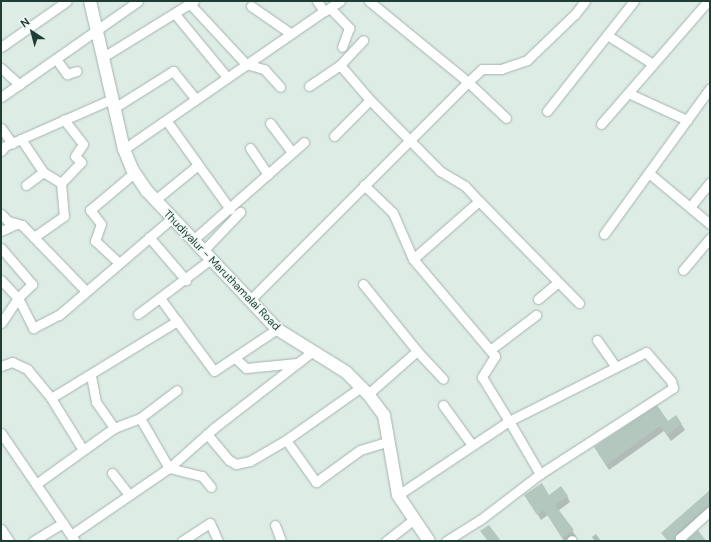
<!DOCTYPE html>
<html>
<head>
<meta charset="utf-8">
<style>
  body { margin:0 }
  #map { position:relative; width:711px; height:542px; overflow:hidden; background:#deece6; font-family:"DM Sans",sans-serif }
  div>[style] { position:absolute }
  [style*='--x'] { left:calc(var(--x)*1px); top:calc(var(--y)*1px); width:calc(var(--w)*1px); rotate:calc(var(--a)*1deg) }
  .shadow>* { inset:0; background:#0003 }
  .building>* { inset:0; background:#b4c7bf }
  .roads { filter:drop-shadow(0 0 1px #a1b4ad) drop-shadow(0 0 1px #a1b4ad) }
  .minor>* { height:9px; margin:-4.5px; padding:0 4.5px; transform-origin:4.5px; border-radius:4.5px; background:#fff }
  .secondary>* { height:12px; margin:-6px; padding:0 6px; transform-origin:6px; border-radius:6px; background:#fff }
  span { translate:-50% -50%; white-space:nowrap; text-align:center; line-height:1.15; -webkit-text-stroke:3px #eff8f4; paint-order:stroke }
  .street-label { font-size:11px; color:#1e3d35 }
  .frame { position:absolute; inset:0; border:2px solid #1e3d35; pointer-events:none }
  .north { position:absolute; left:12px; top:12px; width:40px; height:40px; -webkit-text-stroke:3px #eff8f4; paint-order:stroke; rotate:324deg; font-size:11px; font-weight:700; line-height:16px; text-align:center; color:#1e3d35 }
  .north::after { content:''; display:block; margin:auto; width:14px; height:18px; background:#1e3d35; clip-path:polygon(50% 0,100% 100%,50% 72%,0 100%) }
</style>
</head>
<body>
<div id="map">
  <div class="shadow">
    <i style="clip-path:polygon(668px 422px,681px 424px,685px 430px,671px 441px,664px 431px,609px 470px,598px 453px)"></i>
    <i style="clip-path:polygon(710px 491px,710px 512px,678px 541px,668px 541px,662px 533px)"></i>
    <i style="clip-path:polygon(549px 496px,567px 496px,570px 502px,558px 511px,576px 536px,569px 541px,564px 541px,548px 515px,541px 520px,529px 501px)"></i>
    <i style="clip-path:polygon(596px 534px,601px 541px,595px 541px,592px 537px)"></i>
  </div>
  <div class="building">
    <i style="clip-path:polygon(657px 405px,668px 421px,676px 415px,682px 424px,667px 435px,660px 426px,606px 465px,594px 447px)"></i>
    <i style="clip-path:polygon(542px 483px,549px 495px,561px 486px,568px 496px,555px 505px,574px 530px,562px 538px,544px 510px,537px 515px,524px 495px)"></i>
    <i style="clip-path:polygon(710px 490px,710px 505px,676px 534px,675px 541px,668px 541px,661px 533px)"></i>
    <i style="clip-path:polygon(489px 525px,501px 541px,488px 541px,480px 531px)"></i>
    <i style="clip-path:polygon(698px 530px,706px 541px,688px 541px,688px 539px)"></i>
  </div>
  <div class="roads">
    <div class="minor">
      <i style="--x:190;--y:4;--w:82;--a:47"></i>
      <i style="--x:246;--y:64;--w:19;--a:16"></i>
      <i style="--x:264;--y:69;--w:24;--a:48"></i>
      <i style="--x:251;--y:6;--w:47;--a:34.7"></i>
      <i style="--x:330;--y:8;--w:28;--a:46"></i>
      <i style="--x:349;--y:28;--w:20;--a:110"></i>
      <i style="--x:325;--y:11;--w:18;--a:-34"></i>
      <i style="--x:175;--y:14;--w:82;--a:50.5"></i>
      <i style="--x:607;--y:35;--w:54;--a:32.2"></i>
      <i style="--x:1;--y:47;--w:80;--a:-34.9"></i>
      <i style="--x:103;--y:57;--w:107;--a:-31.6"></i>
      <i style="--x:56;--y:59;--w:19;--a:54"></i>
      <i style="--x:67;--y:74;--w:10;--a:-17"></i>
      <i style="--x:340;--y:65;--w:46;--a:49.4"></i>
      <i style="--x:370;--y:100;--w:100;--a:45.4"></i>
      <i style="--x:440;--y:171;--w:29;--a:31"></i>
      <i style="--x:465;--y:186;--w:21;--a:47"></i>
      <i style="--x:1;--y:68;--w:25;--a:42"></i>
      <i style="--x:309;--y:86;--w:37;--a:-34"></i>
      <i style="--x:340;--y:65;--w:34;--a:-47"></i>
      <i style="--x:628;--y:93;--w:65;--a:24.6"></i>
      <i style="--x:1;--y:97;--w:167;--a:-35"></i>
      <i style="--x:114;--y:108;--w:70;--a:-32.1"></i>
      <i style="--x:173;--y:71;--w:36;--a:51"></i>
      <i style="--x:547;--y:111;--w:140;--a:-51.7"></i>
      <i style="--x:506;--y:118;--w:52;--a:-136.5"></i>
      <i style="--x:468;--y:82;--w:19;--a:-43"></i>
      <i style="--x:482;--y:69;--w:19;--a:0"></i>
      <i style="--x:501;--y:69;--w:28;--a:-19"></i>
      <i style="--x:527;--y:60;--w:66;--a:-43.8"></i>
      <i style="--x:575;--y:14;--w:16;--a:-52"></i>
      <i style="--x:166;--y:120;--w:110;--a:54.3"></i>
      <i style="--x:270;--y:123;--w:36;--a:53"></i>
      <i style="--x:601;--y:124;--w:163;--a:-49"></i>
      <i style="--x:1;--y:128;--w:19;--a:54"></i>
      <i style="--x:334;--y:136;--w:51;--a:-45"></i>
      <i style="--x:21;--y:139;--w:40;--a:56"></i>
      <i style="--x:43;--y:172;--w:21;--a:31"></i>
      <i style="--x:61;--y:183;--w:33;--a:85"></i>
      <i style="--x:64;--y:216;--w:37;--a:145"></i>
      <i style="--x:250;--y:148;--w:32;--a:56"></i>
      <i style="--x:124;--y:149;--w:243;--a:-34.6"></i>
      <i style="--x:324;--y:11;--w:12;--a:-125"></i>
      <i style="--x:1;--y:151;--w:6;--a:-51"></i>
      <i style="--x:5;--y:146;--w:117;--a:-23.7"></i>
      <i style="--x:650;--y:174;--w:78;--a:39.8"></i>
      <i style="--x:61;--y:183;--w:29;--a:-46"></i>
      <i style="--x:81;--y:162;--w:8;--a:-135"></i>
      <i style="--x:75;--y:156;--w:14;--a:-56"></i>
      <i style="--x:83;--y:144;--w:31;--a:-128"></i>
      <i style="--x:26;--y:185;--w:21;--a:-37"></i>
      <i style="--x:364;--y:185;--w:40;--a:44"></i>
      <i style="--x:393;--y:213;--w:50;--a:66.5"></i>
      <i style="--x:413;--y:259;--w:127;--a:49.8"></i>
      <i style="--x:495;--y:356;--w:25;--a:122"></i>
      <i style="--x:482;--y:377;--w:52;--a:58.5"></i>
      <i style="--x:509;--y:421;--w:133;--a:146.3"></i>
      <i style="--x:155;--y:200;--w:55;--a:-39.1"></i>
      <i style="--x:690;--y:207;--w:32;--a:-51"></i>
      <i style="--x:1;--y:214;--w:10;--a:45"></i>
      <i style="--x:8;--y:221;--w:15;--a:16"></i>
      <i style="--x:22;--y:225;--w:92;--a:45.9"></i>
      <i style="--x:1;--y:231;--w:17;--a:-25"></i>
      <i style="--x:604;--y:234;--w:180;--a:-54"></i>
      <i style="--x:149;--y:237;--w:57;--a:49.3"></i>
      <i style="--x:193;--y:240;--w:148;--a:-41.4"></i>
      <i style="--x:1;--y:248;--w:48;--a:49.3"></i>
      <i style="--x:32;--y:284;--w:20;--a:135"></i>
      <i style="--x:18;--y:298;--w:30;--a:124"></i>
      <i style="--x:203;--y:251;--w:54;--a:-46.5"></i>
      <i style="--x:413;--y:259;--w:88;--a:-41.3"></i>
      <i style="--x:479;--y:201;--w:143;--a:45.6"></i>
      <i style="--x:119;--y:263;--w:33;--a:-137"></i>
      <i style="--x:95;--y:241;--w:18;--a:-71"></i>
      <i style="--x:101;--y:224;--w:18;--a:-128"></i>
      <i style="--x:90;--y:210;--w:57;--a:-40.1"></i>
      <i style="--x:683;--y:270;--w:42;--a:-49.8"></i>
      <i style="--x:1;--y:280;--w:25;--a:47"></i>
      <i style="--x:18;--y:298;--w:34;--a:63"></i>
      <i style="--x:33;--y:328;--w:29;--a:-27"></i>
      <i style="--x:59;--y:315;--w:149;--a:-40.6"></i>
      <i style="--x:363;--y:284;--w:86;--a:51.1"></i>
      <i style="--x:417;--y:351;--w:38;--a:47"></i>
      <i style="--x:160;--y:298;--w:29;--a:54"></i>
      <i style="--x:538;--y:299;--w:26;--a:-40"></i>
      <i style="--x:250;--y:300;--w:308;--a:-45"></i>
      <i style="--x:468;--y:82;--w:128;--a:-140.7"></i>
      <i style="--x:138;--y:314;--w:91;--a:-37"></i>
      <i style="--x:597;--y:340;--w:32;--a:55"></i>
      <i style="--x:490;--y:350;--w:58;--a:-37.3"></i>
      <i style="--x:646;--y:352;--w:38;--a:49"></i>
      <i style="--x:671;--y:381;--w:7;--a:74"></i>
      <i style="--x:673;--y:388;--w:158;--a:147.1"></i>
      <i style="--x:540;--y:474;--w:61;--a:-120.3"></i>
      <i style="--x:509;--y:421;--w:153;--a:-26.7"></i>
      <i style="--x:235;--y:358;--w:15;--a:42"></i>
      <i style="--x:246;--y:368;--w:51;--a:-5.6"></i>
      <i style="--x:1;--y:366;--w:12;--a:-20"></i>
      <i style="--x:12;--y:362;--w:17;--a:25"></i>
      <i style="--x:27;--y:369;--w:38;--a:50"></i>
      <i style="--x:51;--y:398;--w:61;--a:58.4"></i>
      <i style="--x:91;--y:376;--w:26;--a:79"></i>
      <i style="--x:96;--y:402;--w:32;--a:55"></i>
      <i style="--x:368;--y:394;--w:65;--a:-41.3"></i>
      <i style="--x:51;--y:398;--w:148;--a:-31.4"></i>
      <i style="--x:177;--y:321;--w:62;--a:53.5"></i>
      <i style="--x:214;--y:371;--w:76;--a:-33.7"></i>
      <i style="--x:443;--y:405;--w:49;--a:54.1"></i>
      <i style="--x:140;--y:418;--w:58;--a:59.9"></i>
      <i style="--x:169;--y:468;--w:34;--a:14"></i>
      <i style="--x:202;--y:476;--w:14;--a:51"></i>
      <i style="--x:1;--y:433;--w:131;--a:55.6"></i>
      <i style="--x:207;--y:434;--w:34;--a:50"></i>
      <i style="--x:229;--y:460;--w:8;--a:30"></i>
      <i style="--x:236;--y:464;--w:14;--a:-12"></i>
      <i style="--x:250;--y:461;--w:42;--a:-30.3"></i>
      <i style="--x:286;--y:440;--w:92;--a:-35.2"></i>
      <i style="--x:286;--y:440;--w:52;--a:54.5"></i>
      <i style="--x:316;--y:482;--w:54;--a:-36"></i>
      <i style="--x:360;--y:450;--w:30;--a:-17"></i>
      <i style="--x:112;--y:473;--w:28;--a:52"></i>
      <i style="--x:36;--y:484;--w:96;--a:-35.7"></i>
      <i style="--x:114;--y:428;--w:28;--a:-21"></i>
      <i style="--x:140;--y:418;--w:46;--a:-37.1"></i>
      <i style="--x:275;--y:525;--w:17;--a:69"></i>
      <i style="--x:1;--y:529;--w:14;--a:56"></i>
      <i style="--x:71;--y:535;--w:119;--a:-34.4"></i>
      <i style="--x:169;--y:468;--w:60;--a:-41.6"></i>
      <i style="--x:214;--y:428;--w:125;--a:-37.9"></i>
      <i style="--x:33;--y:541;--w:35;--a:-31"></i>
      <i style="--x:182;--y:541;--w:33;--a:-33"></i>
      <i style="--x:210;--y:523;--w:20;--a:66"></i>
      <i style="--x:386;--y:541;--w:34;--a:-38"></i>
      <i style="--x:446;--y:541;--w:40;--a:-32"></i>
      <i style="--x:480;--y:520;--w:76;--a:-37.5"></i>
      <i style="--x:571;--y:541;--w:1;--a:-45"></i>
      <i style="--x:682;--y:541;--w:4;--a:-124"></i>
      <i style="--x:680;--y:538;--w:40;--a:-42"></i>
    </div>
    <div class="secondary">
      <i style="--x:90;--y:1;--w:152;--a:77.1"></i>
      <i style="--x:124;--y:149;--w:22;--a:68"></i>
      <i style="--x:132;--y:169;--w:27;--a:56"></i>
      <i style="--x:147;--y:191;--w:190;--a:46.7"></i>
      <i style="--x:277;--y:329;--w:81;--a:31.9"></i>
      <i style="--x:346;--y:372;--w:31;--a:45"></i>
      <i style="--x:368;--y:394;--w:26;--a:53"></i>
      <i style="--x:384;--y:415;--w:81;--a:80.1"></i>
      <i style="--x:398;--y:495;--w:55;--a:56"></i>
    </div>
  </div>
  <div class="street-label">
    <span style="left:222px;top:270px;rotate:46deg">Thudiyalur - Maruthamalai Road</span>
  </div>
  <div class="frame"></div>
  <div class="north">N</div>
</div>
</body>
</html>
